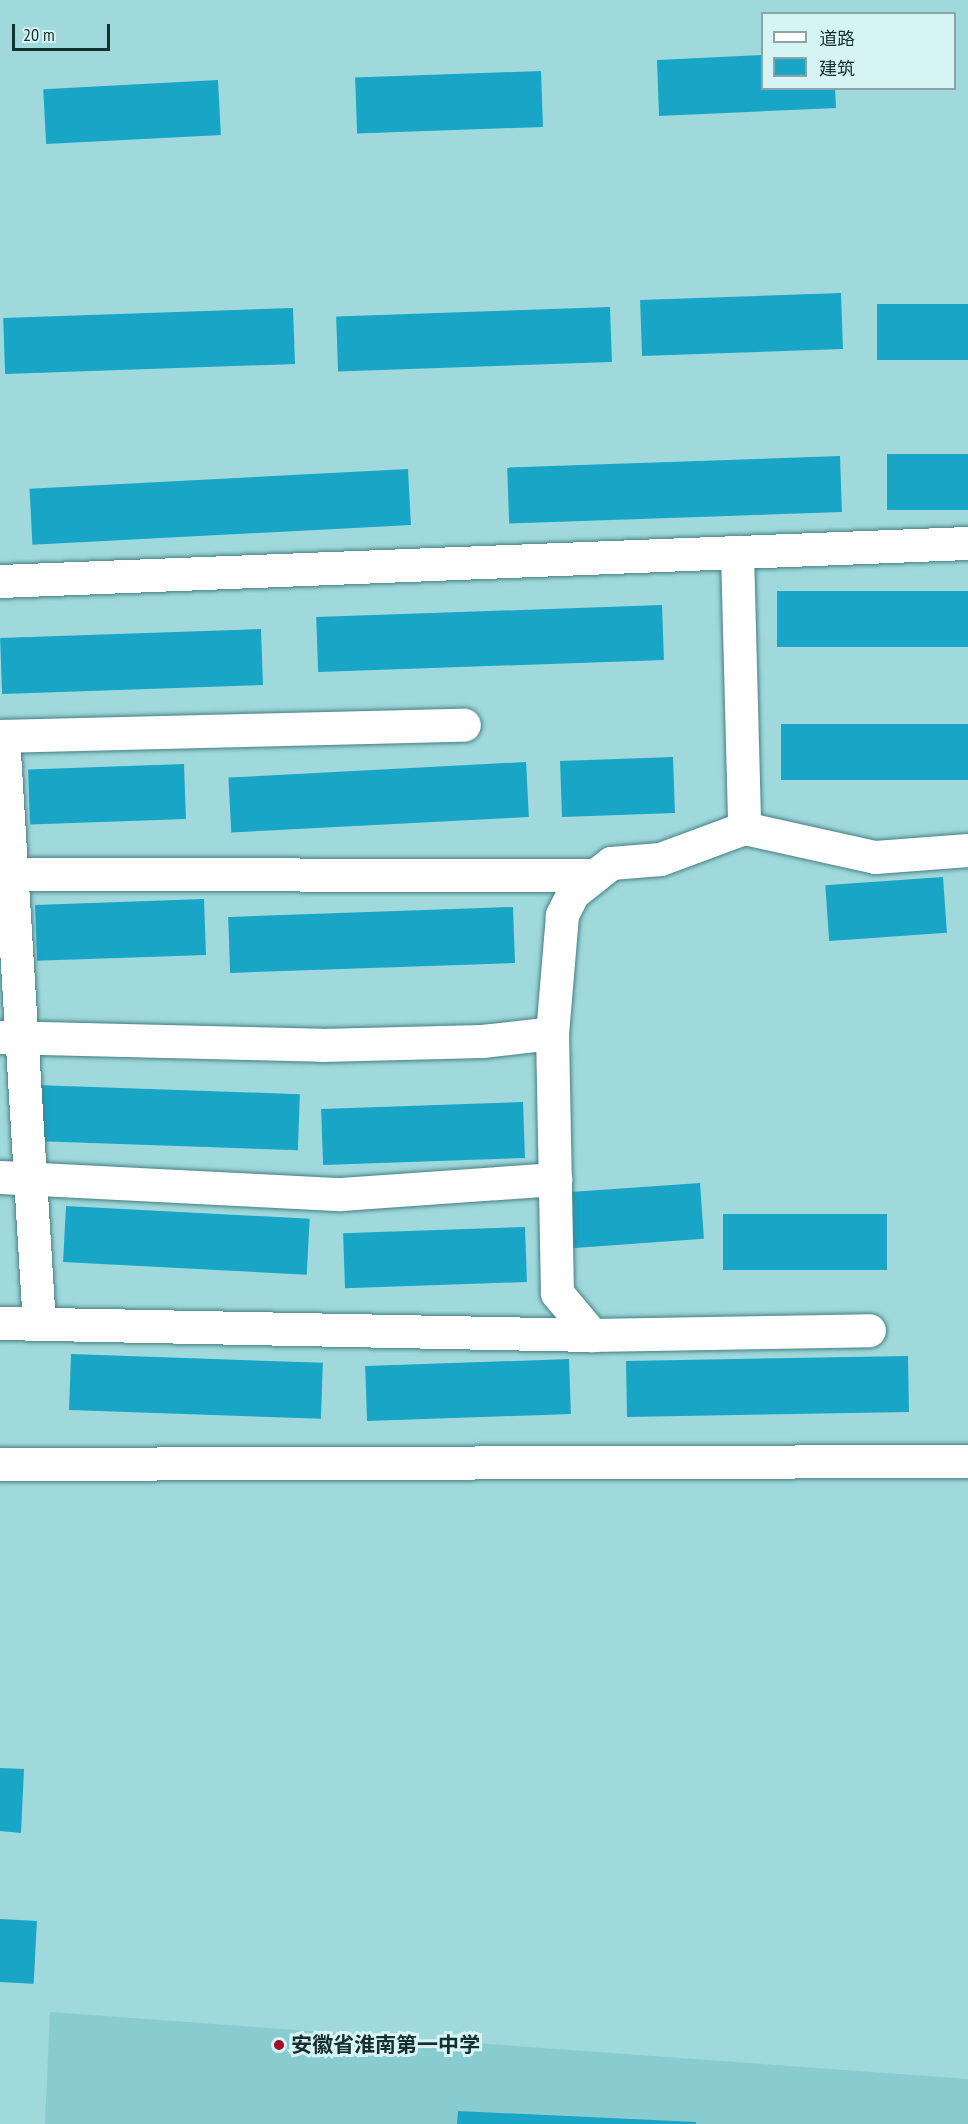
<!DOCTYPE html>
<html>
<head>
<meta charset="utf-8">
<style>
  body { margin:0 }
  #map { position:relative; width:968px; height:2124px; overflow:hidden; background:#9fd9db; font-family:"PT Sans Narrow","Noto Sans SC",sans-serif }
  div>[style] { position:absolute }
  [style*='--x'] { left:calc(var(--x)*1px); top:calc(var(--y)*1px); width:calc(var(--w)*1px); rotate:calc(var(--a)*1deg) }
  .built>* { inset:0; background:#89cccf }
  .building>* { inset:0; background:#19a5c6; transform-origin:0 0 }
  .roads { filter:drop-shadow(0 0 2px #477f82) drop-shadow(0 0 2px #477f82) }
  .street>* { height:33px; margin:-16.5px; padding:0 16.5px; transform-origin:16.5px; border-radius:16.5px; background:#fff }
  .dots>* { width:16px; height:16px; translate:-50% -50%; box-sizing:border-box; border:3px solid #d7f4f5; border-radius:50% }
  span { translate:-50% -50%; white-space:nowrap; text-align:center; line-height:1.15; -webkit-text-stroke:6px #d7f4f5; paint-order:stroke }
  .poi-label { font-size:21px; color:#182f30; font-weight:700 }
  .left { translate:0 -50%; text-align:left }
  .legend { position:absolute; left:761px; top:12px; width:195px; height:78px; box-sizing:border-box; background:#d7f4f5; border:2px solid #8ba5a6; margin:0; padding:8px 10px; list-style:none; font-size:18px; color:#182f30 }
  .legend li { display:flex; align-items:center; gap:12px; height:30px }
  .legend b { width:30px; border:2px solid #8ba5a6 }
  .scale { position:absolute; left:12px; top:24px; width:98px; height:27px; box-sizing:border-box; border:3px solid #182f30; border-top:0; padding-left:8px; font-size:18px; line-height:21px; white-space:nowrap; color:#182f30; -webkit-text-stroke:4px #d7f4f5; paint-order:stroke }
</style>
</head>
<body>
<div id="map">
  <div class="built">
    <i style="clip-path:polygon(50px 2012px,968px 2079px,968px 2124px,45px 2124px)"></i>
  </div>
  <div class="building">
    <i style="clip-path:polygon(762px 55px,762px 88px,835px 88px,836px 108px,659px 116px,657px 60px)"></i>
    <i style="left:541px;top:71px;width:56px;height:186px;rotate:88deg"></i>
    <i style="left:218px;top:80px;width:55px;height:175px;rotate:87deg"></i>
    <i style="left:841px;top:293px;width:56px;height:201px;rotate:88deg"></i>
    <i style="left:968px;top:304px;width:56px;height:91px;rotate:90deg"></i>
    <i style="left:610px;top:307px;width:55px;height:274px;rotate:88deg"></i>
    <i style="left:293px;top:308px;width:56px;height:290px;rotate:88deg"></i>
    <i style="left:968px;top:454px;width:56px;height:81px;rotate:90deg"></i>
    <i style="left:840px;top:456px;width:56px;height:333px;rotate:88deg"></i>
    <i style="left:408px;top:469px;width:56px;height:379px;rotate:87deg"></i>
    <i style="left:968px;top:591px;width:56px;height:191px;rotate:90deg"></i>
    <i style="left:662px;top:605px;width:55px;height:346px;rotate:88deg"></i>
    <i style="left:261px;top:629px;width:56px;height:261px;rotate:88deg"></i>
    <i style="left:968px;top:724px;width:56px;height:187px;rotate:90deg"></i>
    <i style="left:673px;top:757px;width:56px;height:113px;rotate:88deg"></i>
    <i style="left:526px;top:762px;width:55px;height:298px;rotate:87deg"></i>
    <i style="left:184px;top:764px;width:55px;height:156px;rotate:88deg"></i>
    <i style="left:943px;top:877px;width:56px;height:118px;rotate:86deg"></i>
    <i style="left:204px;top:899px;width:56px;height:169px;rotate:88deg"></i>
    <i style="left:513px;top:907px;width:56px;height:285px;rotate:88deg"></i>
    <i style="left:36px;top:1085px;width:264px;height:56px;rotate:2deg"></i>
    <i style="left:523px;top:1102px;width:56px;height:202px;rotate:88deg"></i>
    <i style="left:700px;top:1183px;width:56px;height:133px;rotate:86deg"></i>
    <i style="left:66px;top:1206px;width:244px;height:56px;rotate:3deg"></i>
    <i style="left:723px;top:1214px;width:164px;height:56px"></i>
    <i style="left:525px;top:1227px;width:55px;height:182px;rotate:88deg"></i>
    <i style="left:71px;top:1354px;width:252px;height:56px;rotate:2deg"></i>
    <i style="left:908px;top:1356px;width:56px;height:282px;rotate:89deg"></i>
    <i style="left:569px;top:1359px;width:55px;height:204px;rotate:88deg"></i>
    <i style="clip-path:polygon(0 1768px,24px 1769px,21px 1833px,0 1831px)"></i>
    <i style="left:0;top:1919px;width:37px;height:63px;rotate:3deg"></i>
    <i style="clip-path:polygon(458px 2111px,696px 2122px,696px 2124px,457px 2124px)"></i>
  </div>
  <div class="roads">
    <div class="street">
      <i style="--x:737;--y:552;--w:276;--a:88.5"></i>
      <i style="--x:744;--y:828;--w:90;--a:159.7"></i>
      <i style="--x:660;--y:859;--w:49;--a:175.3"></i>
      <i style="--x:611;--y:863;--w:48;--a:141.7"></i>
      <i style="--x:573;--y:893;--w:25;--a:117"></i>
      <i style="--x:562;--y:915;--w:118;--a:94.8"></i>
      <i style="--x:552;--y:1033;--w:260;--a:88.9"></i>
      <i style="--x:557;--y:1293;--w:55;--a:50.2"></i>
      <i style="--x:592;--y:1335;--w:277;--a:-1"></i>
      <i style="--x:0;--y:581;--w:969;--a:-2.25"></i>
      <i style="--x:0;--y:736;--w:464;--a:-1.4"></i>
      <i style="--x:3;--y:736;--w:589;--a:86.5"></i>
      <i style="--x:744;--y:828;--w:134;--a:12.5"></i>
      <i style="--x:875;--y:857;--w:93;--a:-4.3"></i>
      <i style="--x:11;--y:874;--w:579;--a:0.1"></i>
      <i style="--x:0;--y:1037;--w:321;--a:1.4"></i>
      <i style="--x:321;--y:1045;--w:161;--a:-1.4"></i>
      <i style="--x:482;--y:1041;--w:70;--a:-6.5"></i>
      <i style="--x:0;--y:1177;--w:341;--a:2.9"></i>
      <i style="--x:341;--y:1194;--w:215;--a:-4"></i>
      <i style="--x:0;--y:1323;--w:592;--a:1.16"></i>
      <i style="--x:0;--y:1464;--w:968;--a:-0.18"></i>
    </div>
  </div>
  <div class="dots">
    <i style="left:279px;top:2045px;background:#a60b2c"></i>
  </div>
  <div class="poi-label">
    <span class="left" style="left:291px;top:2045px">安徽省淮南第一中学</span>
  </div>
  <ul class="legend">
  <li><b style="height:8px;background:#fff"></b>道路</li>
  <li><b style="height:16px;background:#19a5c6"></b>建筑</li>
  </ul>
  <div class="scale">20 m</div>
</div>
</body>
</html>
